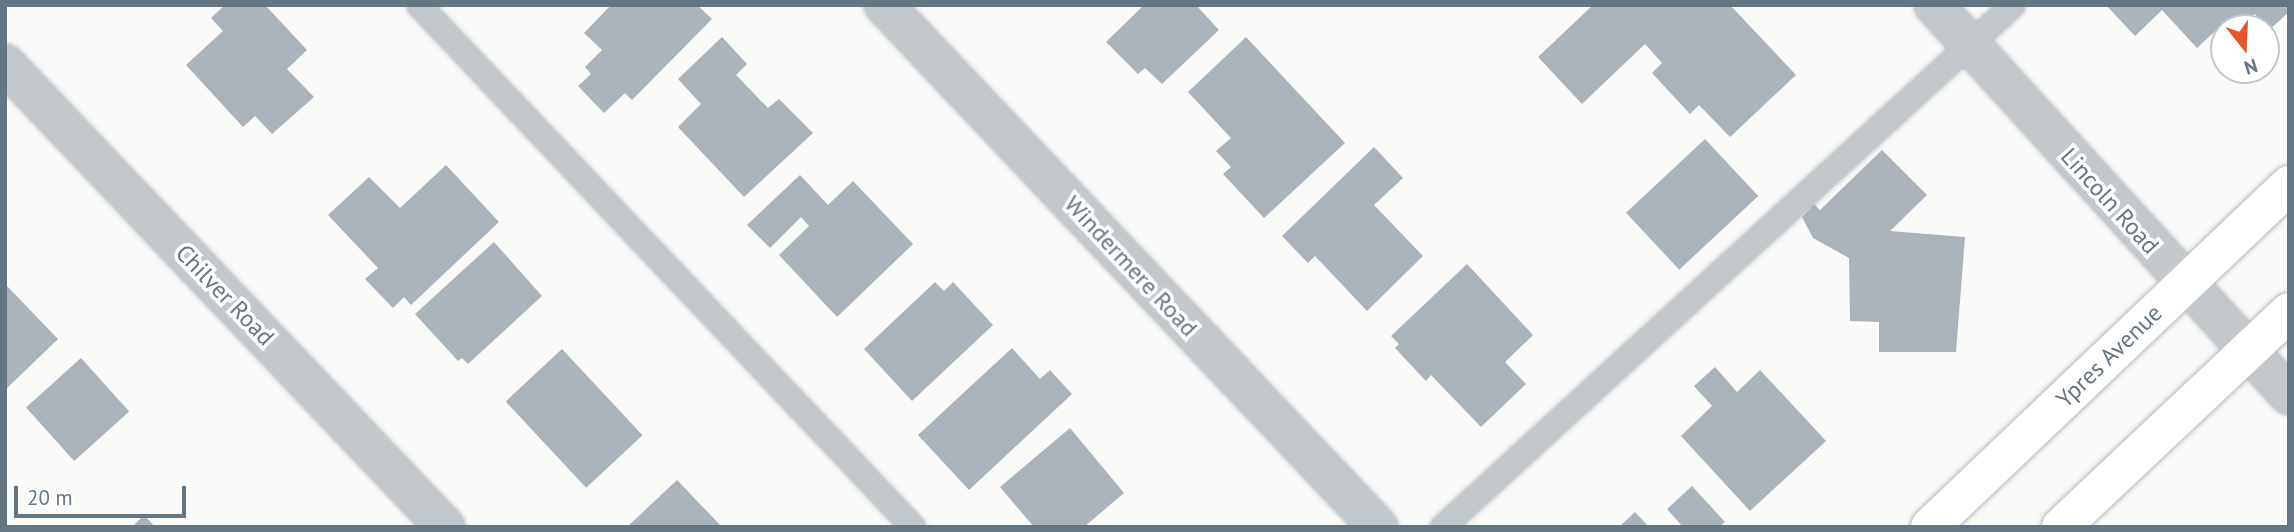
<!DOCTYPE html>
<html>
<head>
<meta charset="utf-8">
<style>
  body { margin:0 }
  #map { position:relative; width:2294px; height:532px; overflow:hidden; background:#fafaf8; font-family:"PT Sans",sans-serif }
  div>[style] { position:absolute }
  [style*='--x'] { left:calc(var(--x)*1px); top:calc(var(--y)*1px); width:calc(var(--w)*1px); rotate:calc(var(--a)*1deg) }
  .building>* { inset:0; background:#aab3b9; transform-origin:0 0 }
  .roads { filter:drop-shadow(0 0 2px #b3babf) drop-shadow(0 0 2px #b3babf) }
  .lane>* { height:23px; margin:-11.5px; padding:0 11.5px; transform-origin:11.5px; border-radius:11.5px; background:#c3c8cc }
  .street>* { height:38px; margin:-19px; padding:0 19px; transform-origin:19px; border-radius:19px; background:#c3c8cc }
  .secondary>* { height:38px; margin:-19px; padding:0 19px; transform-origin:19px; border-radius:19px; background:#fff }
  span { translate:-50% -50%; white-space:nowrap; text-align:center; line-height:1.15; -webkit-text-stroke:7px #fff; paint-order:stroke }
  .street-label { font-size:24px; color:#657683 }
  .frame { position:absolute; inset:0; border:7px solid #657683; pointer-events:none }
  .north { position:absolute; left:2210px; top:14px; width:70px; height:70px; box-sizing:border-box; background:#fff; border:2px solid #c1c8cd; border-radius:50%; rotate:162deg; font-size:19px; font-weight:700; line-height:28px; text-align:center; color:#657683 }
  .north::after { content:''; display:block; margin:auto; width:24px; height:32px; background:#e4572e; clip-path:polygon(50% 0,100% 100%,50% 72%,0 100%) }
  .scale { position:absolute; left:14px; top:486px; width:172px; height:32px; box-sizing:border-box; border:4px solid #657683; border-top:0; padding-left:9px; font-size:21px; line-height:24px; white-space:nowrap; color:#657683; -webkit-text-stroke:5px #fff; paint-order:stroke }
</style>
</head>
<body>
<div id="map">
  <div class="building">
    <i style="clip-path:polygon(225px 5px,265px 5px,307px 50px,287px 69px,314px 97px,272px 134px,255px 116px,243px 127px,186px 65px,223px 31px,211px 18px)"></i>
    <i style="clip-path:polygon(611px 5px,697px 5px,712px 19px,632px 100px,625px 93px,604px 113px,578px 86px,591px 74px,585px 67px,602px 50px,584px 33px)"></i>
    <i style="clip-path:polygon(1144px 5px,1196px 5px,1219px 30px,1162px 84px,1145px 68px,1138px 74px,1106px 42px)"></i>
    <i style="clip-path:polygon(1593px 5px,1730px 5px,1796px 75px,1730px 137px,1699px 105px,1690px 114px,1652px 73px,1662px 63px,1645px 44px,1582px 104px,1538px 57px)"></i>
    <i style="clip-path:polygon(2106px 5px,2289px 5px,2289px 12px,2269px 30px,2255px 14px,2239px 28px,2224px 23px,2197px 48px,2162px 10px,2135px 36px)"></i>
    <i style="clip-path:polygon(722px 37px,747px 64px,736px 75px,768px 108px,779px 99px,813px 133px,744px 197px,678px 127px,701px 104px,678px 79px)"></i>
    <i style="clip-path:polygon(1246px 37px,1345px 143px,1264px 218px,1223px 174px,1231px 167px,1216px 151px,1231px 138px,1188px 92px)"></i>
    <i style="left:1705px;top:139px;width:78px;height:108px;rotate:47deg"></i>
    <i style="clip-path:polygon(1374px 147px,1403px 178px,1374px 205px,1423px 256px,1367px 311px,1315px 256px,1308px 263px,1282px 236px)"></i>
    <i style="clip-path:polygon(1882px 150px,1927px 195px,1890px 231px,1965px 237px,1956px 352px,1879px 352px,1879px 322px,1850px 321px,1849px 258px,1813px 238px,1802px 217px,1814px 204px,1820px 210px)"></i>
    <i style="clip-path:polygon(446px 165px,499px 222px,411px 305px,404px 297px,393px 308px,365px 279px,378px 268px,328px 215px,369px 177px,400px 208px)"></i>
    <i style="clip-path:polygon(800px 175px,828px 205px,853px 181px,913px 244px,837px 317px,779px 255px,809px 226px,801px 217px,770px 248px,747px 225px)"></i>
    <i style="clip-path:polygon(494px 242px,542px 296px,468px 364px,462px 358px,458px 361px,415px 314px)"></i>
    <i style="clip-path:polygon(1467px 264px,1533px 335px,1505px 362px,1526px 384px,1481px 427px,1431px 375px,1426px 381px,1395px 348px,1399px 344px,1391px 336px)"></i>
    <i style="clip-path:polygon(935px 282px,944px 291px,953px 282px,993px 325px,912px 401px,864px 349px)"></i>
    <i style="clip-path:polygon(5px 284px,58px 339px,5px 390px)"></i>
    <i style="clip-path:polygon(1012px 348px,1040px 379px,1050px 370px,1072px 394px,969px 490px,918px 435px)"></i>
    <i style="left:562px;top:349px;width:118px;height:77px;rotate:47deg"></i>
    <i style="left:81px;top:358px;width:72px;height:74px;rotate:48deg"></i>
    <i style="clip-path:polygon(1715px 367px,1737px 392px,1760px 370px,1826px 441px,1750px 511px,1681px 436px,1712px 406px,1694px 386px)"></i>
    <i style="clip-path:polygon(1070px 428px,1124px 493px,1084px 527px,1034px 527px,1000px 487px)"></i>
    <i style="clip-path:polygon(677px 480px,722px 527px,627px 527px)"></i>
    <i style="clip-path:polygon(1692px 486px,1725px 522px,1719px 527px,1683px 527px,1667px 509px)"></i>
    <i style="clip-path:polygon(1635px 512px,1649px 527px,1619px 527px)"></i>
    <i style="clip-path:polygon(144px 515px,155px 527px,132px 527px)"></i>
  </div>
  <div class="roads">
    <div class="lane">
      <i style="--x:419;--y:5;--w:719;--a:46.58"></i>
      <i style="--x:1442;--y:527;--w:773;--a:-42.48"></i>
    </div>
    <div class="street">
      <i style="--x:884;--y:5;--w:719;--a:46.58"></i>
      <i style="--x:1934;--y:5;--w:527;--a:47.69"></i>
      <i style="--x:5;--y:64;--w:639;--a:46.46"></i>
    </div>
    <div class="secondary">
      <i style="--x:1930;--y:527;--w:496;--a:-43.6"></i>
      <i style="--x:2061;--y:527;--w:313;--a:-43.3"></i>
    </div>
  </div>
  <div class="street-label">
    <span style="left:2110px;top:201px;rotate:48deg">Lincoln Road</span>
    <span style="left:1131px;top:266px;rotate:47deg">Windermere Road</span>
    <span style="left:225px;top:295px;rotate:46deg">Chilver Road</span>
    <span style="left:2109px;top:356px;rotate:-44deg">Ypres Avenue</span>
  </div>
  <div class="frame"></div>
  <div class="north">N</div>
  <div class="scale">20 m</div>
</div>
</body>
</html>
